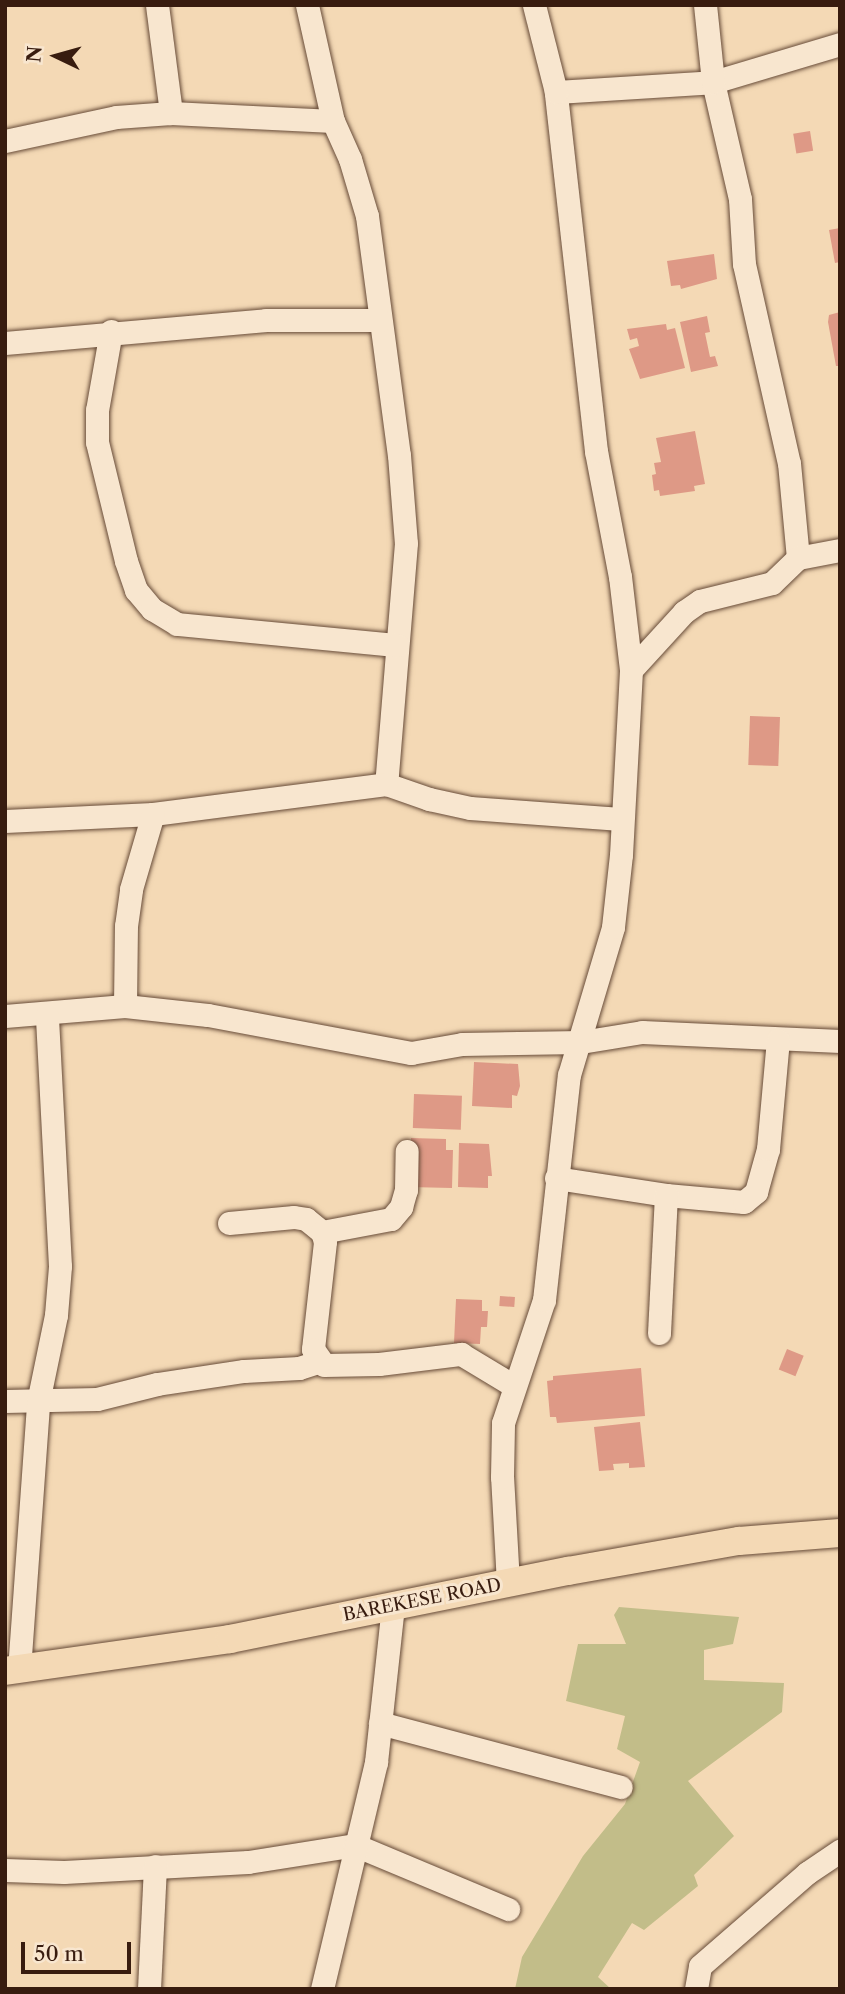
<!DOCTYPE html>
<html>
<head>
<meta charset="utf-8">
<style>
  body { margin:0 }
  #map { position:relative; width:845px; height:1994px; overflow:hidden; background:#f4d9b5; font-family:"Libre Caslon Text",serif }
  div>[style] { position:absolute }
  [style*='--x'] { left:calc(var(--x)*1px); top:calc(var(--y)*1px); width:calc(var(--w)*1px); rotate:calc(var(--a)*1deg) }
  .green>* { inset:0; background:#c2bd89 }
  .building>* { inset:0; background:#de9986; transform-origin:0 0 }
  .roads { filter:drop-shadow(0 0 2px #674b38) drop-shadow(0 0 2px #674b38) }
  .minor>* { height:23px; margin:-11.5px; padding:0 11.5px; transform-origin:11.5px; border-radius:11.5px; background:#f8e6cf }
  .major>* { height:28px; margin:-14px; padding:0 14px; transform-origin:14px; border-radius:14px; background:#f4d9b5 }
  span { translate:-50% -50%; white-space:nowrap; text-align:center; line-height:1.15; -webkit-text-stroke:6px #f8e6cf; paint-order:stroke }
  .street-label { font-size:18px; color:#381c0f }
  .frame { position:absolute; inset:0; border:7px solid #381c0f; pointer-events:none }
  .north { position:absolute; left:21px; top:21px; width:70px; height:70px; -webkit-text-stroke:5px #f8e6cf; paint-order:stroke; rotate:275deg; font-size:19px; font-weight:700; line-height:28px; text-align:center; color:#381c0f }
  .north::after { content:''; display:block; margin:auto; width:24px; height:32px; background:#381c0f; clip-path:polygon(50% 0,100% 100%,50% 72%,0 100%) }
  .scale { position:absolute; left:21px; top:1942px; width:110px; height:32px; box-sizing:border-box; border:4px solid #381c0f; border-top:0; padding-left:9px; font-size:21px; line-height:24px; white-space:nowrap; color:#381c0f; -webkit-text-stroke:5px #f8e6cf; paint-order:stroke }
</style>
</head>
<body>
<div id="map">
  <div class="green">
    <i style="clip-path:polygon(619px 1607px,739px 1617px,733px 1644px,704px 1650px,704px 1680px,784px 1683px,782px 1712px,688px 1781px,734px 1836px,694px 1875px,698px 1886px,644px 1930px,632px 1923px,598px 1977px,611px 1989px,515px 1989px,522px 1957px,583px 1856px,625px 1804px,640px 1762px,617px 1749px,625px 1716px,566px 1701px,578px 1644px,626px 1644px,614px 1615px)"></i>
  </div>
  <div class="building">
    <i style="left:810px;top:131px;width:20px;height:17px;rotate:81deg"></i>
    <i style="clip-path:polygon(840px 228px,840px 262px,835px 263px,829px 230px)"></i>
    <i style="clip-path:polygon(714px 254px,717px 279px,681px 289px,680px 285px,671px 286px,667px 261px)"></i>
    <i style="clip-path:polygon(840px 312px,840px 366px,836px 366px,828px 322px,829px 315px)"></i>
    <i style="clip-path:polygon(707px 316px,710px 332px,705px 333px,710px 357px,715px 356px,718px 366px,691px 372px,680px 322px)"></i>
    <i style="clip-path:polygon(666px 324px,667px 330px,675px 328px,685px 368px,640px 379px,629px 349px,639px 346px,637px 338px,630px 340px,627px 329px)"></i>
    <i style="clip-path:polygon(695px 431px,705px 484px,694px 486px,695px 491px,660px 496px,659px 490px,654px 491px,652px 475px,656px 474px,654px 463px,661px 462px,656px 438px)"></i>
    <i style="left:750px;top:716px;width:30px;height:49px;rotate:2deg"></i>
    <i style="clip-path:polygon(474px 1062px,518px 1064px,520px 1086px,517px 1096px,512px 1095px,512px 1108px,472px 1106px)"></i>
    <i style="left:414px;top:1094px;width:48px;height:34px;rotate:2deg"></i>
    <i style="clip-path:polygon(411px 1138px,446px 1139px,446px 1150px,453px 1150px,452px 1188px,409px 1187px)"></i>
    <i style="clip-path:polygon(459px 1143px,489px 1144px,492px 1176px,488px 1176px,488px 1188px,458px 1187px)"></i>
    <i style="left:500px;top:1296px;width:15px;height:10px;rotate:4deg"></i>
    <i style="clip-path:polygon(456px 1299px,482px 1300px,482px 1311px,488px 1311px,487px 1327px,481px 1327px,480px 1344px,454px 1343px)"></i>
    <i style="left:787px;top:1349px;width:18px;height:22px;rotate:22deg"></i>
    <i style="clip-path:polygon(641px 1368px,645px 1416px,557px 1423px,556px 1417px,550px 1417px,547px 1381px,553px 1380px,553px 1376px)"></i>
    <i style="clip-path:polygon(640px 1422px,645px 1467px,629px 1468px,629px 1463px,613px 1464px,614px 1470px,599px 1471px,594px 1427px)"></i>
  </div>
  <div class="roads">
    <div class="minor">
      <i style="--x:157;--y:5;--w:109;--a:82.6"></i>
      <i style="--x:307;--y:5;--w:119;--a:77.4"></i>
      <i style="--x:333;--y:121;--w:42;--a:65.9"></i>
      <i style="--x:350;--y:159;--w:59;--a:73.4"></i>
      <i style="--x:367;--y:216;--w:241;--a:82.4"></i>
      <i style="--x:399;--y:455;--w:88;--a:85.5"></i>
      <i style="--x:406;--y:543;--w:242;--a:94.7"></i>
      <i style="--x:386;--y:784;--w:46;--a:19.2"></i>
      <i style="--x:429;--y:799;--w:42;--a:12.4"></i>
      <i style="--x:470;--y:808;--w:151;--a:4.2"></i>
      <i style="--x:840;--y:44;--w:133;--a:163.3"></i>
      <i style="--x:713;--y:82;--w:120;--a:77"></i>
      <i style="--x:740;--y:199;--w:65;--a:86.5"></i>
      <i style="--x:744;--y:264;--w:204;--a:77.3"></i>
      <i style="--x:789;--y:463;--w:95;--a:84.6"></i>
      <i style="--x:798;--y:558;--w:43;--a:-10.8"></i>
      <i style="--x:556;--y:92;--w:157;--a:-3.6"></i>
      <i style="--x:713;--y:82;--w:77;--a:-95.9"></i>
      <i style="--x:5;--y:141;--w:114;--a:-12.2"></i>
      <i style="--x:116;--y:117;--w:55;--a:-4.2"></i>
      <i style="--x:171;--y:113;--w:162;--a:2.8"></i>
      <i style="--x:111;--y:331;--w:80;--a:100"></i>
      <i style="--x:97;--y:410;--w:32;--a:90"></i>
      <i style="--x:97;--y:442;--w:122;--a:76.3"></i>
      <i style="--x:126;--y:561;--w:31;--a:71"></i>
      <i style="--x:136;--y:590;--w:25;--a:50"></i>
      <i style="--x:152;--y:609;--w:29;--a:31"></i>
      <i style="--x:177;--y:624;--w:221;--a:5.5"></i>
      <i style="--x:5;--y:343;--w:262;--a:-5"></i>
      <i style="--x:266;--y:320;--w:113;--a:0"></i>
      <i style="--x:631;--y:670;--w:79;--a:-47.6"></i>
      <i style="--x:684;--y:612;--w:19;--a:-35"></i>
      <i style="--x:700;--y:601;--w:74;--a:-14"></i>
      <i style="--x:772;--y:583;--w:36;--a:-44"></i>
      <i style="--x:5;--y:821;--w:148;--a:-2.7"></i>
      <i style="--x:153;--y:814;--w:235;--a:-7.3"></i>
      <i style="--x:125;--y:1006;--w:80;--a:-89.3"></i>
      <i style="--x:126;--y:926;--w:37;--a:-82"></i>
      <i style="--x:131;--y:889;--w:78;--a:-73.7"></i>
      <i style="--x:5;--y:1016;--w:120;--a:-4.8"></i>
      <i style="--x:125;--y:1006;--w:83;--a:6.2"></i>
      <i style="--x:208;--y:1015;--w:207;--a:10.6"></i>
      <i style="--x:411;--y:1053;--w:52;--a:-10"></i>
      <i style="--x:462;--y:1044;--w:119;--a:-1"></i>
      <i style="--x:581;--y:1042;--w:62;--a:-9.3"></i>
      <i style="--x:642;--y:1032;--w:198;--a:2.6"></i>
      <i style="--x:556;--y:1178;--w:111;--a:8.8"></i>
      <i style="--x:666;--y:1195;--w:78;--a:5.1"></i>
      <i style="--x:744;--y:1202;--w:16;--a:-40"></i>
      <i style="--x:756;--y:1192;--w:45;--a:-74.4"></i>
      <i style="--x:768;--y:1149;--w:109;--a:-84.8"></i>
      <i style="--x:229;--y:1223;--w:65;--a:-5.3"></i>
      <i style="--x:294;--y:1217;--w:12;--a:9"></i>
      <i style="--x:306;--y:1219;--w:21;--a:39"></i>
      <i style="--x:322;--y:1232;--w:10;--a:73"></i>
      <i style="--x:325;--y:1242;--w:108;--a:96.4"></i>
      <i style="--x:313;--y:1349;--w:19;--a:55"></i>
      <i style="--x:324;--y:1365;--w:55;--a:-1"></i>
      <i style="--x:379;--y:1364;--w:83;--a:-7"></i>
      <i style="--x:461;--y:1354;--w:62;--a:31.1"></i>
      <i style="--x:322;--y:1232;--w:70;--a:-10.7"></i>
      <i style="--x:391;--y:1219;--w:16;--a:-50"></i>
      <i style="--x:401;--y:1207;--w:18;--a:-74"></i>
      <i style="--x:406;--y:1190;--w:39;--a:-89"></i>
      <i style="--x:659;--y:1333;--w:138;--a:-87.1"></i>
      <i style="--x:5;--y:1401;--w:92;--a:-1.2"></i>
      <i style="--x:97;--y:1399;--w:62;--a:-14"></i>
      <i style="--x:157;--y:1384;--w:88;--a:-8.5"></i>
      <i style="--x:244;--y:1371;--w:55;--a:-3.1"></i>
      <i style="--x:299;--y:1368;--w:22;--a:-18"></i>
      <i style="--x:508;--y:1583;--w:106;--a:-93.2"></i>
      <i style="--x:502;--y:1477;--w:54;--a:-88.9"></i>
      <i style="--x:503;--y:1423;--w:130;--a:-71.6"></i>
      <i style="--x:544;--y:1300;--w:226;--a:-83.7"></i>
      <i style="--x:569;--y:1075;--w:154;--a:-73.4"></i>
      <i style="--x:613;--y:927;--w:72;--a:-83.7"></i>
      <i style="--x:621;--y:855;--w:185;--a:-86.9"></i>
      <i style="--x:631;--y:670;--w:94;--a:-96.7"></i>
      <i style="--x:620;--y:577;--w:128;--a:-100.8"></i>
      <i style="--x:596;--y:451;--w:361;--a:-96.4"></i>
      <i style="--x:556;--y:92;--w:90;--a:-104.2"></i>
      <i style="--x:19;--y:1670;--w:269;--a:-85.9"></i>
      <i style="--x:38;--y:1402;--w:89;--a:-78.3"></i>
      <i style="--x:56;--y:1315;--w:49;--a:-85.3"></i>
      <i style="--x:60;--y:1266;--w:251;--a:-93"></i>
      <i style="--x:380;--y:1723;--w:249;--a:14.9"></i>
      <i style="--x:5;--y:1870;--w:59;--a:1.9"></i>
      <i style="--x:64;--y:1872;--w:184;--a:-3.1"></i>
      <i style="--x:248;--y:1862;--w:108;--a:-9"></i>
      <i style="--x:355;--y:1845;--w:166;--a:22.7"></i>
      <i style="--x:149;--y:1989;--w:123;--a:-87.2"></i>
      <i style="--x:322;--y:1989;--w:233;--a:-76.6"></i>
      <i style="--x:376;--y:1762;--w:158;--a:-83.8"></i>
      <i style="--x:696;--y:1989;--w:23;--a:-80"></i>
      <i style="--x:700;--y:1966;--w:142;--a:-41"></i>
      <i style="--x:807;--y:1873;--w:40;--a:-34"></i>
    </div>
    <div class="major">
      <i style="--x:5;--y:1671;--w:227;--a:-8.1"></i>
      <i style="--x:230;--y:1639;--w:345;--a:-11.4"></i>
      <i style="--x:568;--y:1571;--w:174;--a:-10"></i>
      <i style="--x:739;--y:1541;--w:101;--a:-4.5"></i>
    </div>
  </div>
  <div class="street-label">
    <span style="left:422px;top:1600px;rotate:-11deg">BAREKESE ROAD</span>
  </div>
  <div class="frame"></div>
  <div class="north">N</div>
  <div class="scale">50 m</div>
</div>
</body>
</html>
